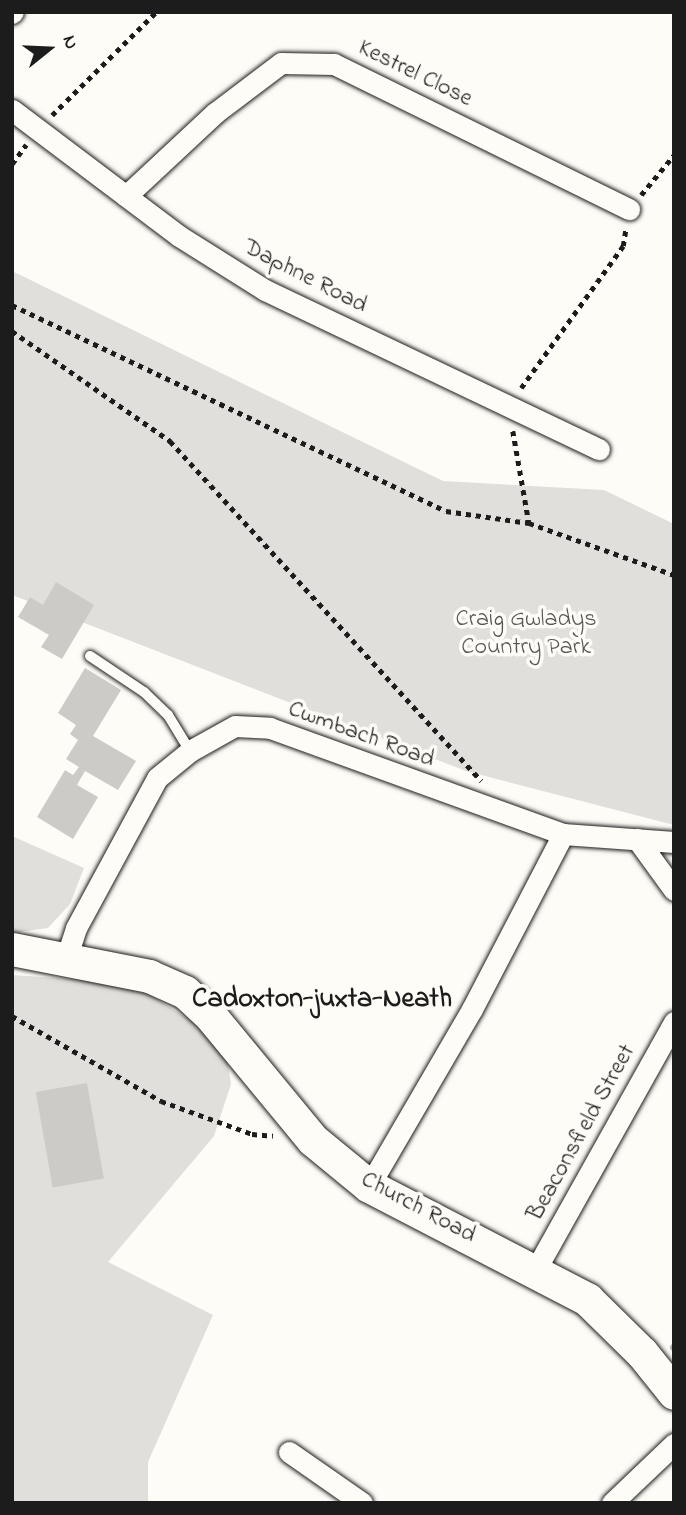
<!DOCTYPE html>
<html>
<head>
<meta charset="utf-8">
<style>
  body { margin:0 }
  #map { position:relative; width:686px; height:1515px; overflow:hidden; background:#fdfcf7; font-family:"Indie Flower",sans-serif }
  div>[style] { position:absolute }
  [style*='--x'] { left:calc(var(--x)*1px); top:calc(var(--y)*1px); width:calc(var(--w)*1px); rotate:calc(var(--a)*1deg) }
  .green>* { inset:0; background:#e0dfdb }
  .stream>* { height:7px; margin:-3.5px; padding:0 3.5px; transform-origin:3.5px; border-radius:3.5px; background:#b7b6b2 }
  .building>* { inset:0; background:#cccbc8; transform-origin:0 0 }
  .path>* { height:4.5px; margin-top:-2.25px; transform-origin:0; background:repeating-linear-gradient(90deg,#1c1c1c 0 5px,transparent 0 10px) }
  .roads { filter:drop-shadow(0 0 2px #1c1c1c) drop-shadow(0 0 2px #1c1c1c) }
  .lane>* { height:10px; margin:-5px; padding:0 5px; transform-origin:5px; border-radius:5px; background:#fdfcf7 }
  .street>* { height:21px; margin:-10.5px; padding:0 10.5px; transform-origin:10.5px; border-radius:10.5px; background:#fdfcf7 }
  .primary>* { height:33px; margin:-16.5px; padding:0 16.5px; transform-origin:16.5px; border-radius:16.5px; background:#fdfcf7 }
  span { translate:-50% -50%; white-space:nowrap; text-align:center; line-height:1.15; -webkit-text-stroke:7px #fdfcf7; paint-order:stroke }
  .street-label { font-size:24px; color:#1c1c1c }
  .park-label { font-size:24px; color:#575655 }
  .quarter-label { font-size:28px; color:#1c1c1c; font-weight:700 }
  .frame { position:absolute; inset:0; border:14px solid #1c1c1c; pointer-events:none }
  .north { position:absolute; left:14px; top:14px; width:70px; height:70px; -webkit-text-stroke:5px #fdfcf7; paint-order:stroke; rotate:72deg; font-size:19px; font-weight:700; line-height:28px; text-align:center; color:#1c1c1c }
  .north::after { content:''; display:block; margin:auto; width:24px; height:32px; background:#1c1c1c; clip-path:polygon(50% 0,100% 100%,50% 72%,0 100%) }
</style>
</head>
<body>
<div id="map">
  <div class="green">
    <i style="clip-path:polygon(12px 271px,443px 481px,604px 490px,674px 524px,674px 825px,466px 771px,12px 595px)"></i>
    <i style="clip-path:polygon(12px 836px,84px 868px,70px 904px,48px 928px,12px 933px)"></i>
    <i style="clip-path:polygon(12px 975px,102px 981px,150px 995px,193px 1022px,227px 1059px,231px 1084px,214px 1136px,108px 1262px,213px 1315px,148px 1462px,148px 1503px,12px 1503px)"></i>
  </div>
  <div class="stream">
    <i style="--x:673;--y:1347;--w:1;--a:-45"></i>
  </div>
  <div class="building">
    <i style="clip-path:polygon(56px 582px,94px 605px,62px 659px,41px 647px,49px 635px,18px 617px,30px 597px,43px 605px)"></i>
    <i style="clip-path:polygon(85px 668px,121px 690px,93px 736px,136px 761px,118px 790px,85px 771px,77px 785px,98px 797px,73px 839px,37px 817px,65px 770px,73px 775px,79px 767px,66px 759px,78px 740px,70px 734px,76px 725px,58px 713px)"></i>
    <i style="left:87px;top:1083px;width:97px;height:52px;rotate:80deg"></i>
  </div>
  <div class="path">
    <i style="--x:52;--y:115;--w:146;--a:-44.7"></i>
    <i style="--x:12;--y:164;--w:24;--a:-54"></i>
    <i style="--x:641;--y:195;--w:52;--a:-50.5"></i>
    <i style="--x:12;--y:305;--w:480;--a:25.4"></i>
    <i style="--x:446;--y:511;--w:84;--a:8.2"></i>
    <i style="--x:529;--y:523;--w:154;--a:19.7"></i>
    <i style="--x:12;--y:331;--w:193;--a:34.8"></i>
    <i style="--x:170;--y:441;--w:461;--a:47.5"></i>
    <i style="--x:521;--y:388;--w:175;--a:-54.3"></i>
    <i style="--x:623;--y:246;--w:19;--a:-81"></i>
    <i style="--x:513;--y:431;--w:93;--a:80.1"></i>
    <i style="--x:12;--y:1016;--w:172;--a:29.7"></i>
    <i style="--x:161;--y:1101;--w:97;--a:19.9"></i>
    <i style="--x:252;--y:1134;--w:21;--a:5"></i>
  </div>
  <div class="roads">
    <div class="lane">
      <i style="--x:90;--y:656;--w:65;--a:33.7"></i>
      <i style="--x:144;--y:692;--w:33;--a:44"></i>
      <i style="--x:168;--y:715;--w:42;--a:58.6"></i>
    </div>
    <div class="street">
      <i style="--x:12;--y:13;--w:1;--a:-45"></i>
      <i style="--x:12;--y:110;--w:209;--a:37"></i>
      <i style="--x:179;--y:236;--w:102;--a:32.1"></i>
      <i style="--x:265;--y:290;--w:370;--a:25.5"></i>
      <i style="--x:126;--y:196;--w:122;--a:-43"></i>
      <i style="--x:215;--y:113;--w:83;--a:-37.1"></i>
      <i style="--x:281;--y:63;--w:53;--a:1.1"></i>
      <i style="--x:334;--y:64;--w:329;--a:26.2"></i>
      <i style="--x:637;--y:839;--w:63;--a:54"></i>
      <i style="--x:66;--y:959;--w:33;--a:-72"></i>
      <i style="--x:76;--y:928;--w:170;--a:-61.6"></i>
      <i style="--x:157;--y:778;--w:43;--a:-39.3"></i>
      <i style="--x:190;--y:751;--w:51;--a:-29.1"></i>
      <i style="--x:235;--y:726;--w:35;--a:3"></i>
      <i style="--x:270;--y:728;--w:312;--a:19.9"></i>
      <i style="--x:563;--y:834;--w:111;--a:4.1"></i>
      <i style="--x:369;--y:1186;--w:205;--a:-59.8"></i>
      <i style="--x:472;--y:1009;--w:197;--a:-62.5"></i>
      <i style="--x:536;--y:1269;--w:283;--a:-60.8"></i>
      <i style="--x:289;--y:1452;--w:89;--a:34.9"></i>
      <i style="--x:612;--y:1503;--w:86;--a:-43.6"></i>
    </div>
    <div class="primary">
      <i style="--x:12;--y:949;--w:140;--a:11.1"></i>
      <i style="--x:149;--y:976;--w:39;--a:24"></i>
      <i style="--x:185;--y:992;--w:33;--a:43"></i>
      <i style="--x:209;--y:1014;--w:163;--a:50.5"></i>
      <i style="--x:313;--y:1140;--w:72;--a:39.4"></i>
      <i style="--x:369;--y:1186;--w:246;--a:27.4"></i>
      <i style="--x:587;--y:1299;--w:77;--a:44.5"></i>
      <i style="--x:642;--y:1353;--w:51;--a:51.3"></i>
    </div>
  </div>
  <div class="street-label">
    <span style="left:415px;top:74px;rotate:26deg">Kestrel Close</span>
    <span style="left:305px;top:277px;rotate:27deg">Daphne Road</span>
    <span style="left:361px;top:735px;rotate:20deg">Cwmbach Road</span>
    <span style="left:582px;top:1133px;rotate:-61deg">Beaconsfield Street</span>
    <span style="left:418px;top:1208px;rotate:28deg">Church Road</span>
  </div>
  <div class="park-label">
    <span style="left:526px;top:634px">Craig Gwladys<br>Country Park</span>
  </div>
  <div class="quarter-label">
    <span style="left:322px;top:1000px">Cadoxton-juxta-Neath</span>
  </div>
  <div class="frame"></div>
  <div class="north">N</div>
</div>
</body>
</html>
